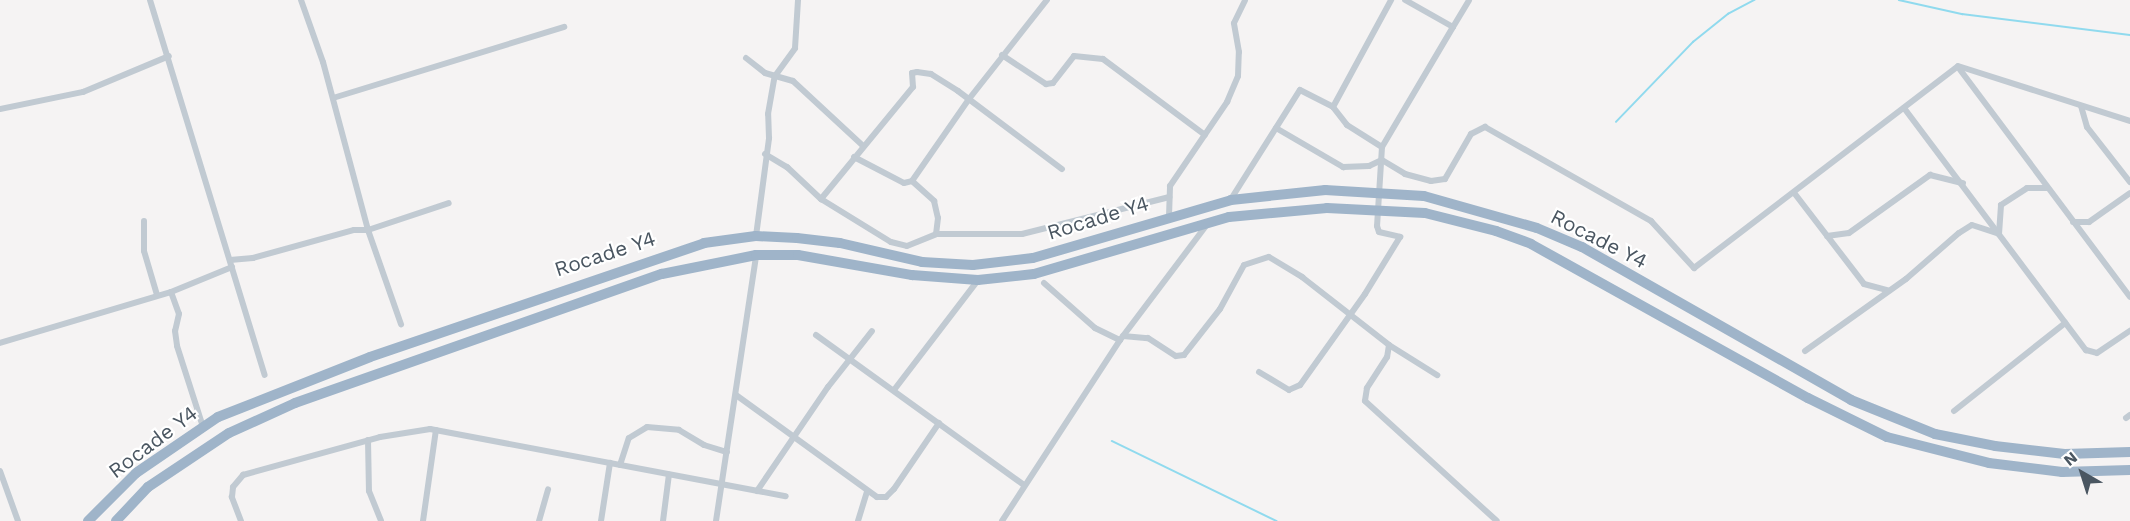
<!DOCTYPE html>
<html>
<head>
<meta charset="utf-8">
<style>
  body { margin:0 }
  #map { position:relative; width:2130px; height:521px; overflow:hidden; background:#f5f3f3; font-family:"Work Sans",sans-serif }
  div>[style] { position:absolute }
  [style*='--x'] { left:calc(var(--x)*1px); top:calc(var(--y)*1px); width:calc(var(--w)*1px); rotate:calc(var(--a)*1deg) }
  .stream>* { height:1.5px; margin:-0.75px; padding:0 0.75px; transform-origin:0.75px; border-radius:0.75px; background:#90daee }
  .minor>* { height:6px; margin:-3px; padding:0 3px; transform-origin:3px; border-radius:3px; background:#c1cad2 }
  .trunk>* { height:10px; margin:-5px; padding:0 5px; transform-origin:5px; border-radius:5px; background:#9fb4c9 }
  span { translate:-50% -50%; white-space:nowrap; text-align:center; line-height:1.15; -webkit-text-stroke:4.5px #fff; paint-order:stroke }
  .street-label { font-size:21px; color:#4a5661 }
  .north { position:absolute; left:2052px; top:443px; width:60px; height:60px; -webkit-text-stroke:4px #fff; paint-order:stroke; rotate:321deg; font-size:16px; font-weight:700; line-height:24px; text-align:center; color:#4a5661 }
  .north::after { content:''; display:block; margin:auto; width:21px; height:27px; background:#4a5661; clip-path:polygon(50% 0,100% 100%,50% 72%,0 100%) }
</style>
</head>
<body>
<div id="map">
  <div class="stream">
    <i style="--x:1899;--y:0;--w:65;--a:12.5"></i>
    <i style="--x:1962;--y:14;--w:169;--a:7.1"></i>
    <i style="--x:1616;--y:122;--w:111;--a:-46.1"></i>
    <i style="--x:1693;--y:42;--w:45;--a:-38.7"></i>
    <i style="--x:1728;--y:14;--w:30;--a:-28"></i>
    <i style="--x:1112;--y:441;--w:183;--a:25.9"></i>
  </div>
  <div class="minor">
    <i style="--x:150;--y:0;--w:392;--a:73"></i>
    <i style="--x:301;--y:0;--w:66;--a:70.5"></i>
    <i style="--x:323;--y:62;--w:174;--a:75"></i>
    <i style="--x:368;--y:230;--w:100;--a:70.7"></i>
    <i style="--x:1453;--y:27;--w:31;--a:-59"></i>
    <i style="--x:1002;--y:55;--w:53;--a:33.4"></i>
    <i style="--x:1046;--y:84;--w:7;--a:-8"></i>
    <i style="--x:1053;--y:83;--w:34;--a:-52"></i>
    <i style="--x:1074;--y:56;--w:29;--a:6"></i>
    <i style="--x:1103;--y:59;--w:127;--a:36.7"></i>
    <i style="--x:746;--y:58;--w:24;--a:38"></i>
    <i style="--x:765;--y:73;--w:29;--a:16"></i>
    <i style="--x:793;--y:81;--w:94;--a:42.8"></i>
    <i style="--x:1958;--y:67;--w:287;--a:53.2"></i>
    <i style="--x:333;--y:98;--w:242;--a:-17.1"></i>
    <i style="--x:2081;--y:106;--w:22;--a:74"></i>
    <i style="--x:2087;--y:127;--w:70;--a:52"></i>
    <i style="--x:1333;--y:107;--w:122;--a:-61.5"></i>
    <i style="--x:1904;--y:108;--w:303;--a:53.1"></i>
    <i style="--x:2086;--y:350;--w:11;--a:15"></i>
    <i style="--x:2097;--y:353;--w:40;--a:-34"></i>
    <i style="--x:0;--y:109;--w:85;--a:-11.6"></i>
    <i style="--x:83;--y:92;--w:93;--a:-22.7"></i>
    <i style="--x:1276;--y:128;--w:78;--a:30.2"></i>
    <i style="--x:1343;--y:167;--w:26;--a:-2"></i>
    <i style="--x:1369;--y:166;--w:14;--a:-25"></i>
    <i style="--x:1382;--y:160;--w:27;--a:31"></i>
    <i style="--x:1405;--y:174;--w:27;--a:15"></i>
    <i style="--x:1431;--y:181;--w:14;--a:-8"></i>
    <i style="--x:1445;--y:179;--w:52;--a:-60"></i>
    <i style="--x:1471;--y:134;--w:16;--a:-27"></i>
    <i style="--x:1485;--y:127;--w:191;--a:29.5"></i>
    <i style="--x:1651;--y:221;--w:64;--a:47.5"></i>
    <i style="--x:1694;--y:268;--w:332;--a:-37.4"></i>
    <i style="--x:1958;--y:66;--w:181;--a:17.7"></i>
    <i style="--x:1382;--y:147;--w:139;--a:-59.4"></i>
    <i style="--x:1453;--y:27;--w:55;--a:-150.6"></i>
    <i style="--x:765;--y:154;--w:26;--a:31"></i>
    <i style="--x:787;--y:167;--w:47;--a:43.3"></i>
    <i style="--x:821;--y:199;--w:82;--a:31.6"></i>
    <i style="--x:891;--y:242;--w:16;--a:14"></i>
    <i style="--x:907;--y:246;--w:31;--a:-22"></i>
    <i style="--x:854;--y:157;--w:56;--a:27.5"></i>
    <i style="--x:904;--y:183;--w:8;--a:-14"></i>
    <i style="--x:912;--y:181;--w:30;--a:42"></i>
    <i style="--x:934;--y:201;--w:17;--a:77"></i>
    <i style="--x:938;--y:218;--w:16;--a:97"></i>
    <i style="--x:936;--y:234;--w:86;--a:0"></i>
    <i style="--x:1022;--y:234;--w:152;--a:-14.1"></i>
    <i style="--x:912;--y:181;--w:100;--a:-55.2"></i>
    <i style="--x:969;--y:99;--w:126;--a:-51.8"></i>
    <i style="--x:1795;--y:194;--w:113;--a:52.5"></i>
    <i style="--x:1864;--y:284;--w:24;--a:15"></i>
    <i style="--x:821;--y:199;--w:145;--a:-50.6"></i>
    <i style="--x:913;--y:87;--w:14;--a:-94"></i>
    <i style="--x:912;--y:73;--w:5;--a:-11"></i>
    <i style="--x:917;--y:72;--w:14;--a:8"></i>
    <i style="--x:931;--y:74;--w:32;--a:32"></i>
    <i style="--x:958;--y:91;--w:130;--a:36.9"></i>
    <i style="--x:1231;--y:199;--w:129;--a:-57.7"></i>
    <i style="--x:1300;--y:90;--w:37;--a:27"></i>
    <i style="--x:1333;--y:107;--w:23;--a:52"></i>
    <i style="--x:1347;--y:125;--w:41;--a:32.2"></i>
    <i style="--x:1382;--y:147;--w:79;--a:93.6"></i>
    <i style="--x:1377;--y:226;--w:6;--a:72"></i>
    <i style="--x:1379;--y:232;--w:22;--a:13"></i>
    <i style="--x:1400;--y:237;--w:67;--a:121.6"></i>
    <i style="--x:1365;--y:294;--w:112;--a:125.5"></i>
    <i style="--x:1300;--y:385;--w:12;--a:156"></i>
    <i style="--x:1289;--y:390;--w:35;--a:-149"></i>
    <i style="--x:1169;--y:216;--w:30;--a:-88"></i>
    <i style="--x:1170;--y:186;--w:102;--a:-55.8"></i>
    <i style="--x:1227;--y:102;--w:28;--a:-67"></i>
    <i style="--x:1238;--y:76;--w:24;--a:-88"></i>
    <i style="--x:1239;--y:52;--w:29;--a:-100"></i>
    <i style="--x:1234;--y:23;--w:25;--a:-64"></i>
    <i style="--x:144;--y:221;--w:30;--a:90"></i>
    <i style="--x:144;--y:251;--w:46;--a:73.5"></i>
    <i style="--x:2073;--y:222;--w:16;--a:0"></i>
    <i style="--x:2089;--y:222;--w:50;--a:-35.3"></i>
    <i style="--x:756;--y:236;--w:99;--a:-82.4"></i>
    <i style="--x:769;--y:138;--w:24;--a:-92"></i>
    <i style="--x:768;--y:114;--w:39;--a:-80"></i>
    <i style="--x:775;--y:76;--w:34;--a:-54"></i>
    <i style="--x:795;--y:48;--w:48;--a:-86.4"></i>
    <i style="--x:1827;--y:236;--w:22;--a:-8"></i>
    <i style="--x:1849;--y:233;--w:100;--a:-35.6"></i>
    <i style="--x:1930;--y:175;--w:34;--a:14"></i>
    <i style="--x:230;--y:260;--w:23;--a:-5"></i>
    <i style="--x:253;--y:258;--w:105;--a:-15.5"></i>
    <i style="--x:354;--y:230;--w:14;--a:0"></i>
    <i style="--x:368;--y:230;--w:85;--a:-18.4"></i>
    <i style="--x:1044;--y:283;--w:68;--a:41.4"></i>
    <i style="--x:1095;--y:328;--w:28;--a:26"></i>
    <i style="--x:171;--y:292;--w:23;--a:70"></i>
    <i style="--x:179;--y:314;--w:17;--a:103"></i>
    <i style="--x:175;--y:331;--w:15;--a:82"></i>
    <i style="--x:177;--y:346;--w:85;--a:72.2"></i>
    <i style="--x:816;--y:335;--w:256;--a:35.8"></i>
    <i style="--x:1123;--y:336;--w:25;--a:5"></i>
    <i style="--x:1148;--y:338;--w:33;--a:33"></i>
    <i style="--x:1176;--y:356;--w:8;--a:-7"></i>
    <i style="--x:1184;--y:355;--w:58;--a:-52"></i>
    <i style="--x:1220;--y:309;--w:50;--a:-61.4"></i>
    <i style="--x:1244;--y:265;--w:26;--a:-18"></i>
    <i style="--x:1269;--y:257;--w:39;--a:31"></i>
    <i style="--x:1302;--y:277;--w:110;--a:38"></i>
    <i style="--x:1389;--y:345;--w:12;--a:99"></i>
    <i style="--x:1387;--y:357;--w:37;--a:123"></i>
    <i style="--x:1367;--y:388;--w:13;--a:99"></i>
    <i style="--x:1365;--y:401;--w:178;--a:42.3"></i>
    <i style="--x:0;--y:343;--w:178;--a:-16.6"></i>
    <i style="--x:171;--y:292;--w:66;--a:-22.3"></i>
    <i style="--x:1389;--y:345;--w:57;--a:32"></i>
    <i style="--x:1805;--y:351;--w:124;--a:-35.5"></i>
    <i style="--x:1906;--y:279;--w:70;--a:-41"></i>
    <i style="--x:1959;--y:233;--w:15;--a:-32"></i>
    <i style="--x:1972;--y:225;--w:28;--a:18"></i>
    <i style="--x:1999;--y:234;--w:29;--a:-86"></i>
    <i style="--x:2001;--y:205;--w:31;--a:-33"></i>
    <i style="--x:2027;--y:188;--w:20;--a:0"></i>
    <i style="--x:894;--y:390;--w:138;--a:-52.6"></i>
    <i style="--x:736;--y:395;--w:174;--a:35.9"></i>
    <i style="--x:877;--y:497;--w:9;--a:0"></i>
    <i style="--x:886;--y:497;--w:11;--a:-45"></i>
    <i style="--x:894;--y:489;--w:80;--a:-55.7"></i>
    <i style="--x:1954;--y:411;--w:142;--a:-38.4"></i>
    <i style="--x:2126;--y:418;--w:5;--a:-37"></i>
    <i style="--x:368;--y:440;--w:51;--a:88.9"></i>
    <i style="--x:369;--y:491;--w:32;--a:68"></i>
    <i style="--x:620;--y:465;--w:28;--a:-72"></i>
    <i style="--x:629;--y:438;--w:21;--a:-31"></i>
    <i style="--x:647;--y:427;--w:32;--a:5"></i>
    <i style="--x:679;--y:430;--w:29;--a:31"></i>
    <i style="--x:704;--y:445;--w:24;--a:17"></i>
    <i style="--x:0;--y:471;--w:53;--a:70.2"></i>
    <i style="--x:757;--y:491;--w:126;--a:-55.7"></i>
    <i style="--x:828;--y:387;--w:71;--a:-51.8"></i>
    <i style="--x:241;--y:521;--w:26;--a:-111"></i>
    <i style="--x:232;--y:497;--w:10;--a:-84"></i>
    <i style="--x:233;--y:487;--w:16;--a:-50"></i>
    <i style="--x:243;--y:475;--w:142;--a:-15.5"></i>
    <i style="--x:380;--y:437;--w:51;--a:-9.1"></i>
    <i style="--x:430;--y:429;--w:362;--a:10.7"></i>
    <i style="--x:423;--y:521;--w:92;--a:-81.9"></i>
    <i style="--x:539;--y:521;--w:33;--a:-74"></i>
    <i style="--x:601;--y:521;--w:59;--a:-81.2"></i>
    <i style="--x:663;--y:521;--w:47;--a:-82.7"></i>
    <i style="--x:716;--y:521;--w:269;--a:-81.4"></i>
    <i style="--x:858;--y:521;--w:30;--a:-73"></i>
    <i style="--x:1002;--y:521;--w:216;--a:-56.9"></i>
    <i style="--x:1120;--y:340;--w:143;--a:-53"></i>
  </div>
  <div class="trunk">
    <i style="--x:88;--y:521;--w:68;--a:-45"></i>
    <i style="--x:136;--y:473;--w:99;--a:-34.3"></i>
    <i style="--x:218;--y:417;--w:163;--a:-21.5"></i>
    <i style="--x:370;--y:357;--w:353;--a:-18.8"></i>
    <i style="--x:704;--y:243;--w:52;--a:-7.7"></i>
    <i style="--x:756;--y:236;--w:41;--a:2.8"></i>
    <i style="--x:797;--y:238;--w:43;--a:6.6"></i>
    <i style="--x:840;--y:243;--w:84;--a:13"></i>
    <i style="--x:922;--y:262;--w:51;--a:3.4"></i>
    <i style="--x:973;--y:265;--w:60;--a:-6.7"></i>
    <i style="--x:1033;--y:258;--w:206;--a:-16.3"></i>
    <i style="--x:1231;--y:200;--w:95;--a:-6.1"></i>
    <i style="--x:1325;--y:190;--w:99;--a:3.5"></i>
    <i style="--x:1424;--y:196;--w:117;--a:15.8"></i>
    <i style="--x:1537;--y:228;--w:49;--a:22.9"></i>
    <i style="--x:1582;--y:247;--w:309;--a:29.6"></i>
    <i style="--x:1851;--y:400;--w:91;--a:22"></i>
    <i style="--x:1935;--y:434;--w:61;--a:11.3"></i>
    <i style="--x:1995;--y:446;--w:70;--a:6.5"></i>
    <i style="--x:2065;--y:454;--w:65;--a:-1.8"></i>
    <i style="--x:116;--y:521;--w:47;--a:-46.7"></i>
    <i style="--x:148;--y:487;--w:97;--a:-33.7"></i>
    <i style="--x:229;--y:433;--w:72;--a:-24.4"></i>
    <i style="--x:295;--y:403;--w:389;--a:-19.4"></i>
    <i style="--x:662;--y:274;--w:96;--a:-11.4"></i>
    <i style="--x:756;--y:255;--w:42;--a:0"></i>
    <i style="--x:798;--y:255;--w:116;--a:10"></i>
    <i style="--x:912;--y:275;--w:66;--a:4.3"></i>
    <i style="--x:978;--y:280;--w:56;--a:-6.1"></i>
    <i style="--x:1034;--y:274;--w:203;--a:-16.3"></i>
    <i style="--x:1229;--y:217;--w:98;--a:-5.2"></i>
    <i style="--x:1327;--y:208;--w:98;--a:2.9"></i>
    <i style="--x:1425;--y:213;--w:73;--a:14.2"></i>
    <i style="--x:1496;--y:231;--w:37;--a:20"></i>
    <i style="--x:1531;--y:244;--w:317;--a:29.1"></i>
    <i style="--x:1808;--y:398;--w:88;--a:26.3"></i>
    <i style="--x:1887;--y:437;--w:105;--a:14.3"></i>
    <i style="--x:1989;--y:463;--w:74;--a:7"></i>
    <i style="--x:2062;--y:472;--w:68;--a:-1.7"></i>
  </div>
  <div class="street-label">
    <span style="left:1098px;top:218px;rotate:-17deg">Rocade Y4</span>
    <span style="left:1599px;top:239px;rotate:27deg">Rocade Y4</span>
    <span style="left:605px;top:254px;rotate:-18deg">Rocade Y4</span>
    <span style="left:153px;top:442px;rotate:-37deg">Rocade Y4</span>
  </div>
  <div class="north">N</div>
</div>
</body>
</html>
